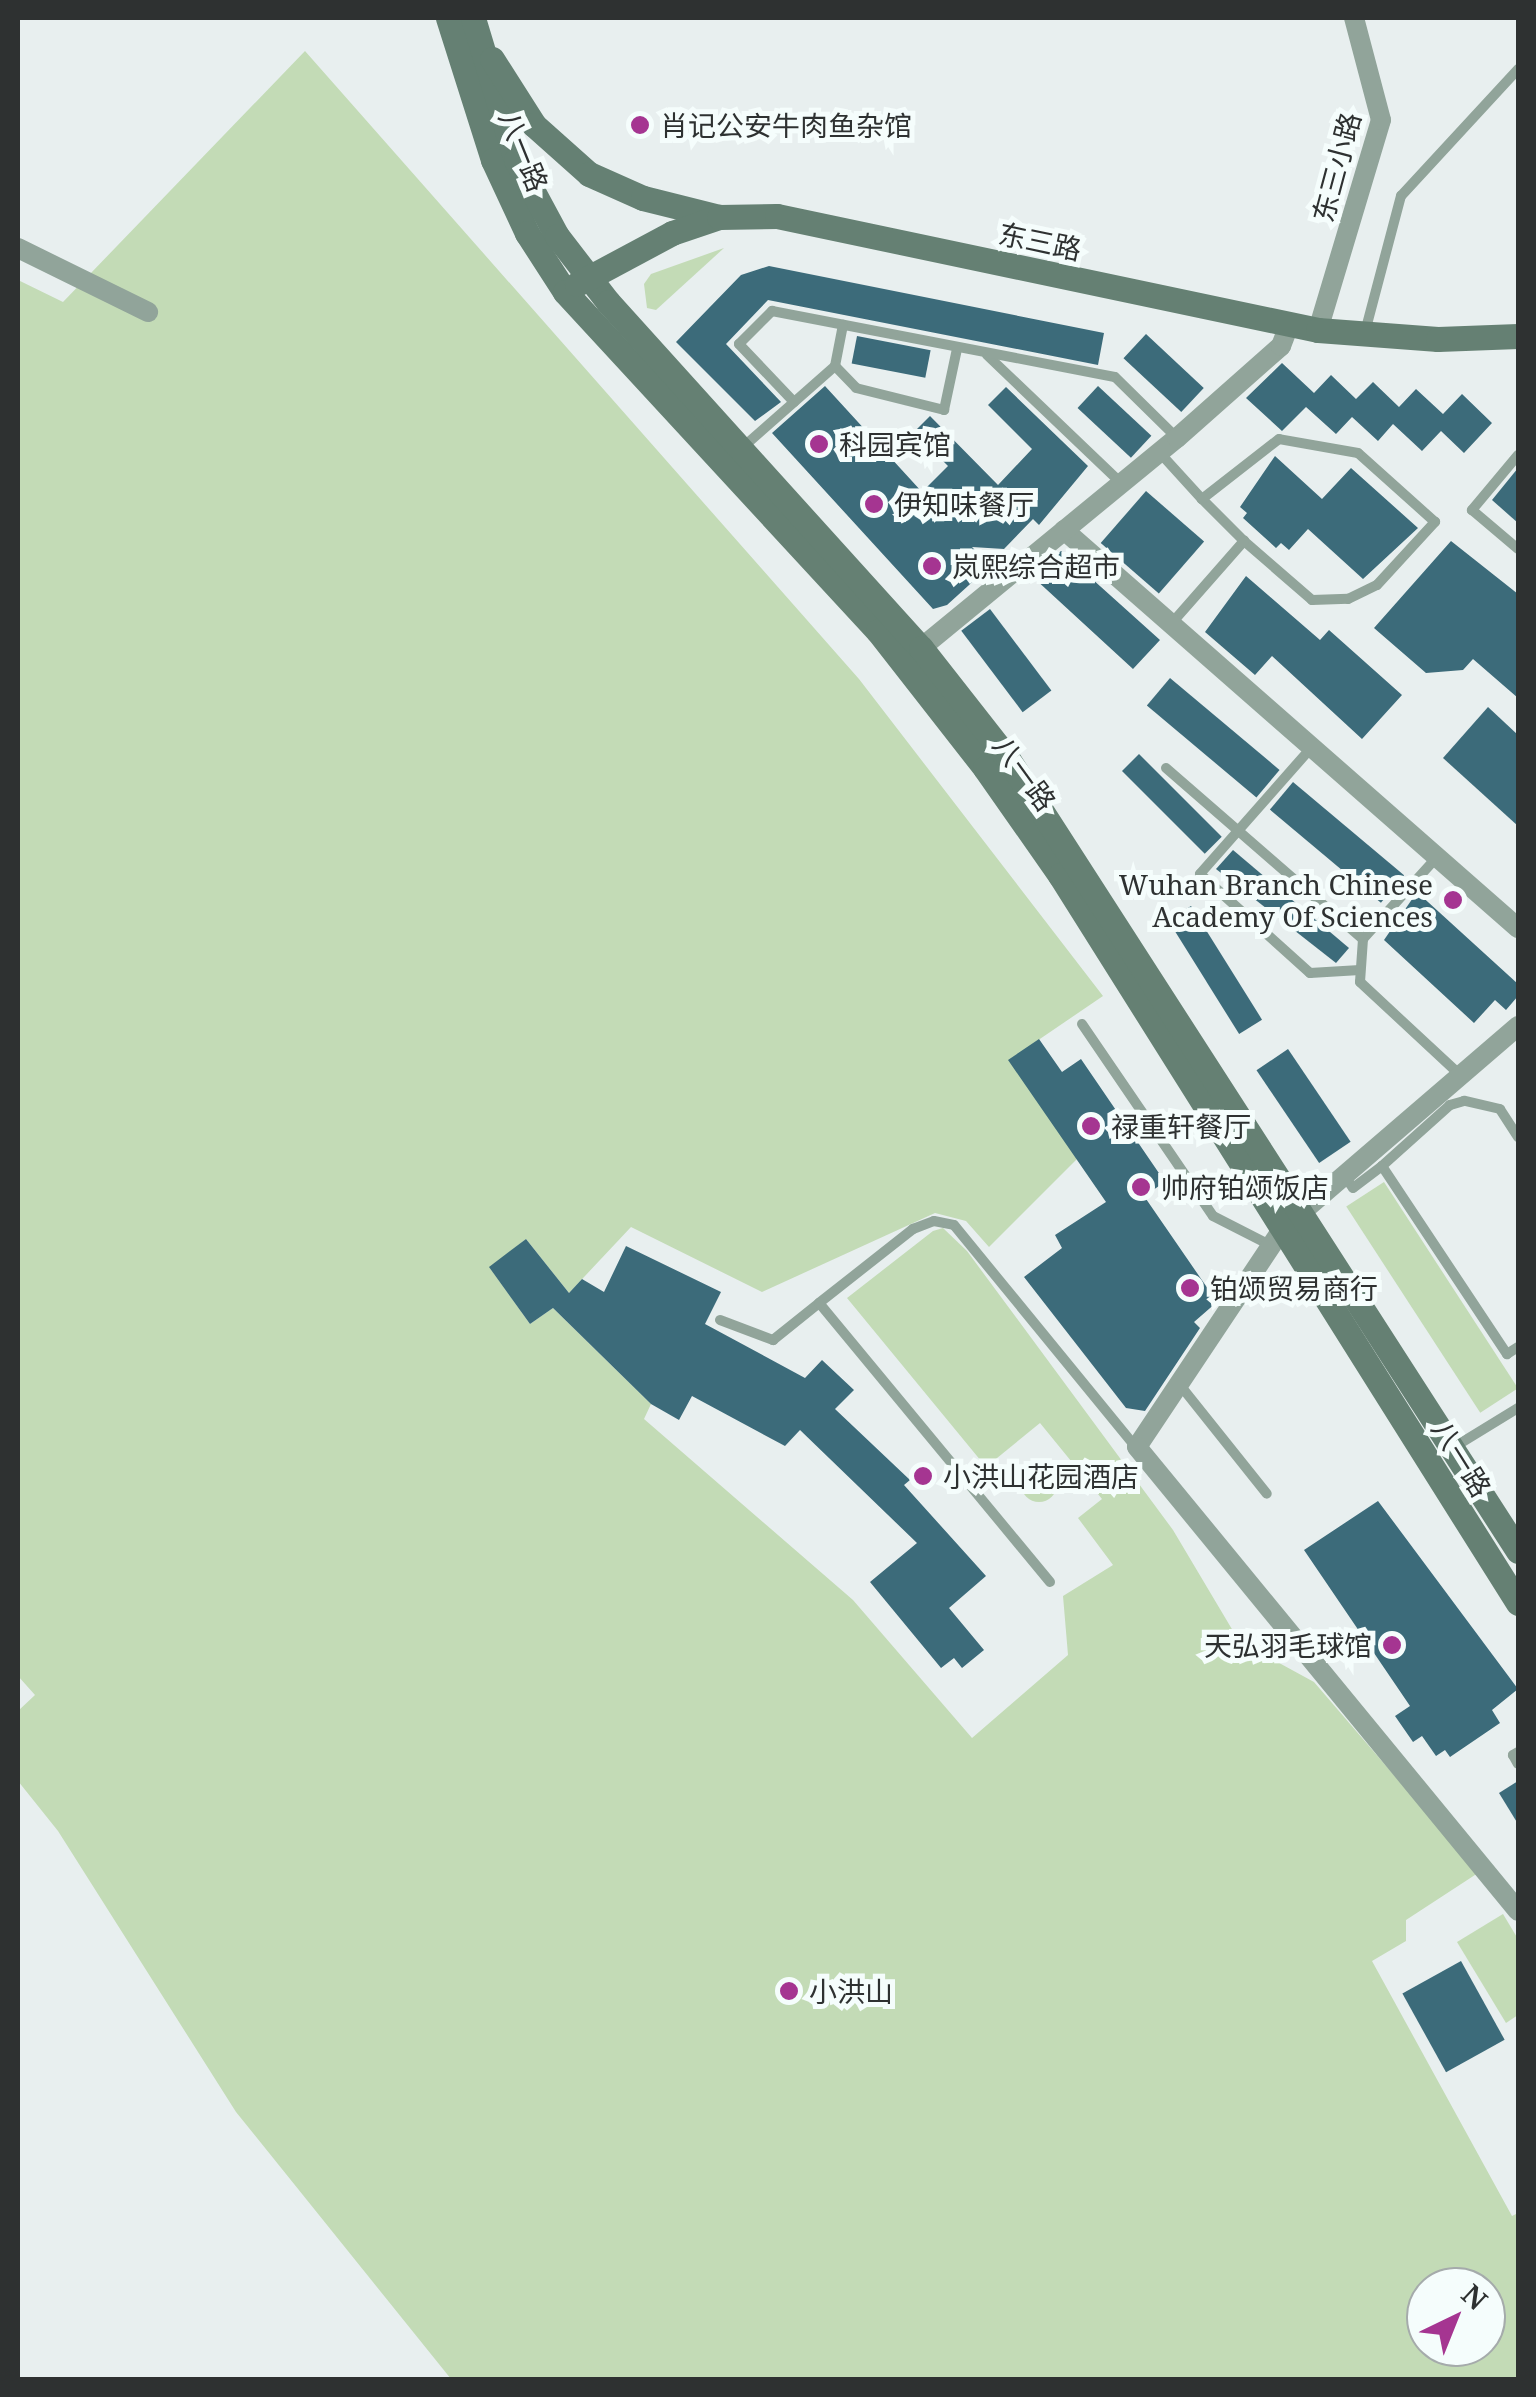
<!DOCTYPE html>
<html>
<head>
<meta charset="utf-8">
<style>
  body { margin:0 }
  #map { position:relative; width:1536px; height:2397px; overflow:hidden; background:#e8efef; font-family:"Noto Serif","Noto Sans SC",serif }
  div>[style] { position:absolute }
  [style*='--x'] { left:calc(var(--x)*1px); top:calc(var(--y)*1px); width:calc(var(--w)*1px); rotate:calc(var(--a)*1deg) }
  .green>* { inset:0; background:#c3dbb6; transform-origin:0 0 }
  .round { border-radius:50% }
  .building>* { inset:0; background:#3c6b7a; transform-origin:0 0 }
  .lane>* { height:10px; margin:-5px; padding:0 5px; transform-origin:5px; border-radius:5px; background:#91a49a }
  .street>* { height:20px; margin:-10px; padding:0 10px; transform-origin:10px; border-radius:10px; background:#91a49a }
  .secondary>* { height:25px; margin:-12.5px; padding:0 12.5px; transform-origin:12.5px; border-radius:12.5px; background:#658073 }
  .dots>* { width:28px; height:28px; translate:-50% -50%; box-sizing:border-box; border:5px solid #f5fdfc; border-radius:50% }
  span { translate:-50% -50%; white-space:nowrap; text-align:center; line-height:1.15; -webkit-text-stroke:10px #f5fdfc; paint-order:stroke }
  .poi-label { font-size:28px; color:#2e3131 }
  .left { translate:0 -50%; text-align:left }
  .right { translate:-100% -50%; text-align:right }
  .street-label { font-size:28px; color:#2e3131 }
  .frame { position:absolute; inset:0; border:20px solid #2e3131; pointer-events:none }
  .north { position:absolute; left:1406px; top:2267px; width:100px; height:100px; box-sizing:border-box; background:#f5fdfc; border:2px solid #a5abab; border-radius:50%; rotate:43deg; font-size:28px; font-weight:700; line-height:40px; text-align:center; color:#2e3131 }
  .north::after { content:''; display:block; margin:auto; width:35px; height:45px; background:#a53591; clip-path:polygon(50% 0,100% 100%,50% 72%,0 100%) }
</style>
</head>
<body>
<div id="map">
  <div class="green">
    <i style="clip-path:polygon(evenodd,305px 51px,859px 679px,1103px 996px,1009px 1060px,1077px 1159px,989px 1247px,966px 1221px,935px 1213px,762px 1292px,631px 1227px,569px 1293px,526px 1239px,490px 1268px,530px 1324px,553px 1308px,651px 1404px,644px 1419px,853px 1600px,972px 1738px,1068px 1655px,1063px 1596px,1113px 1565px,1078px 1518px,1102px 1499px,1040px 1423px,986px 1467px,847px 1298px,933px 1231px,943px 1228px,967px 1251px,1173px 1530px,1239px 1641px,1314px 1682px,1478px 1873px,1406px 1920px,1406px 1941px,1372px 1961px,1512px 2216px,1518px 2213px,1518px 2379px,451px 2379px,236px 2112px,58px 1831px,18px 1781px,18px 1711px,35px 1695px,18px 1676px,18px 280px,63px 302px,305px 51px,1426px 2287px,1486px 2287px,1486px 2347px,1426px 2347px,1426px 2287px)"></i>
    <i style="clip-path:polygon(724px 248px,656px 310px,647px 308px,644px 284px,651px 274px)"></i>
    <i style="left:1384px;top:1182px;width:246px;height:45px;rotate:57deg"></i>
    <i class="round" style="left:1021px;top:1466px;width:36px;height:36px"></i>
    <i style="clip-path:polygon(1503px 1914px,1518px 1939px,1518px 2015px,1506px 2023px,1457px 1942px)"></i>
  </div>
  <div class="building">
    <i style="clip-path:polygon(769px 266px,1104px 333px,1098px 365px,768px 300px,726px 344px,781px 402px,755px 421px,676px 342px,741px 275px)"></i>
    <i style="left:1146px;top:334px;width:79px;height:33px;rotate:43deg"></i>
    <i style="left:857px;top:336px;width:75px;height:28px;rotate:11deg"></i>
    <i style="clip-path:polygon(1282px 363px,1314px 393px,1331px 375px,1356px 399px,1373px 382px,1399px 407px,1416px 389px,1443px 414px,1462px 394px,1492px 423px,1464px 453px,1441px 431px,1422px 451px,1393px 424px,1378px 441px,1352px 417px,1336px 434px,1306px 407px,1282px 431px,1246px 398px)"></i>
    <i style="clip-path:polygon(825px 386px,922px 492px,948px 466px,914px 432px,930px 416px,998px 485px,1032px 449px,988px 405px,1006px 387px,1088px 466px,1039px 525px,1033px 519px,1004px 549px,972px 547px,990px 566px,947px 605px,933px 609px,772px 433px)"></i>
    <i style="left:1098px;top:386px;width:73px;height:30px;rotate:43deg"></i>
    <i style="clip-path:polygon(1275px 456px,1322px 499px,1351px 468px,1418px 528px,1363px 579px,1308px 529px,1289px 550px,1281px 543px,1276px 548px,1243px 518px,1247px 513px,1240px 507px)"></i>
    <i style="clip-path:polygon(1518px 468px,1518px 523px,1492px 500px)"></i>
    <i style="left:1146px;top:491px;width:77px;height:69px;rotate:41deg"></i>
    <i style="clip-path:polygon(1451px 541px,1518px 594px,1518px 698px,1473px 659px,1463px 670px,1426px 673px,1374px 628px)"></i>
    <i style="clip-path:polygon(1061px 551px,1160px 640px,1133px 669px,1034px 578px,1024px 581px)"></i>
    <i style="clip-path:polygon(1246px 576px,1320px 640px,1329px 630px,1402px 695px,1362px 739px,1272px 656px,1255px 675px,1205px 632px)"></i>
    <i style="left:990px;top:609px;width:102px;height:36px;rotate:53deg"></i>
    <i style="left:1170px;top:678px;width:143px;height:36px;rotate:40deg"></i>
    <i style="clip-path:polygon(1488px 707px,1518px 735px,1518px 826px,1443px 758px)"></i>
    <i style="left:1139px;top:754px;width:117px;height:24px;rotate:45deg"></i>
    <i style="left:1293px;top:782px;width:145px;height:36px;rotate:40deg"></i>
    <i style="clip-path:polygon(1233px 850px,1349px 948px,1336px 963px,1216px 869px)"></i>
    <i style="clip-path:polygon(1417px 892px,1518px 984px,1518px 996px,1506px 1010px,1495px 1000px,1474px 1023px,1384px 940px)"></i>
    <i style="left:1191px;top:906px;width:134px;height:27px;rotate:58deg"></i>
    <i style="clip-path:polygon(1039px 1039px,1062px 1072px,1081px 1059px,1165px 1182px,1144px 1196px,1217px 1302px,1194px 1322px,1200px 1328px,1145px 1411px,1126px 1408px,1024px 1277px,1062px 1248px,1055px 1235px,1106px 1202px,1008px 1060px)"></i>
    <i style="left:1288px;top:1049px;width:112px;height:38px;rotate:56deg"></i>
    <i style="clip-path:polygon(526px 1239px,569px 1293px,582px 1279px,604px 1292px,626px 1246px,721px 1292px,705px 1324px,805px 1378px,822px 1360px,854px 1390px,835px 1409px,910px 1480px,904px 1485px,986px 1576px,949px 1608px,984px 1650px,962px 1668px,954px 1658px,941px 1668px,870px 1582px,917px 1543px,800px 1430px,785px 1446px,692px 1396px,679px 1420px,651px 1404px,553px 1308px,530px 1324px,489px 1267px)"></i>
    <i style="clip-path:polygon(1378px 1501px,1518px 1689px,1492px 1710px,1500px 1723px,1450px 1757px,1445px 1750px,1436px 1756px,1422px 1736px,1413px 1742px,1395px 1716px,1410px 1706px,1304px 1550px)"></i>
    <i style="clip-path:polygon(1518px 1781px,1518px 1824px,1499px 1793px)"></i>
    <i style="left:1461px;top:1961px;width:90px;height:67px;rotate:61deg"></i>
  </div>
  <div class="lane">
    <i style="--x:1365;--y:332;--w:141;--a:-75.2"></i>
    <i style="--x:1401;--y:196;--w:173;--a:-47.3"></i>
    <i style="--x:987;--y:355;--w:187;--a:43.7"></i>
    <i style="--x:835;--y:366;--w:30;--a:46"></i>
    <i style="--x:856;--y:388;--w:91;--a:14"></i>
    <i style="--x:944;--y:410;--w:62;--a:-78"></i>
    <i style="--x:794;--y:402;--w:80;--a:-133.5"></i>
    <i style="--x:739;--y:344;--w:47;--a:-45"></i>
    <i style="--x:772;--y:311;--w:349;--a:10.9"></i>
    <i style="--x:1115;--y:377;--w:87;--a:44.5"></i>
    <i style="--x:742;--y:448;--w:124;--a:-41.4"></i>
    <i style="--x:835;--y:366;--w:42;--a:-79"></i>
    <i style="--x:1160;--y:453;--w:62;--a:47.6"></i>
    <i style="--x:1202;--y:499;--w:59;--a:45"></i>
    <i style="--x:1244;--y:541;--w:90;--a:40.9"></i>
    <i style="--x:1312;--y:600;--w:36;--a:-2"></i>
    <i style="--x:1348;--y:599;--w:32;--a:-26"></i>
    <i style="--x:1377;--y:585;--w:86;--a:-47.4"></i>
    <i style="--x:1435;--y:522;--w:103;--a:-138.1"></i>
    <i style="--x:1358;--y:453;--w:80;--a:-170"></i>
    <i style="--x:1279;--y:439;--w:98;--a:142.1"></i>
    <i style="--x:1518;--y:455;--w:72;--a:129.9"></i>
    <i style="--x:1472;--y:510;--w:60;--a:40.3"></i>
    <i style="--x:1171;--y:624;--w:111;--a:-48.7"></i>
    <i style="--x:1311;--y:748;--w:168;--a:131.4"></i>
    <i style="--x:1200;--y:874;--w:148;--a:42"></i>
    <i style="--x:1310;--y:973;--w:50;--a:-3.4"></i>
    <i style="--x:1166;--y:768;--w:261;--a:41"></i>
    <i style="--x:1437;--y:857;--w:110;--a:132.1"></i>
    <i style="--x:1363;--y:939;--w:43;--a:94"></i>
    <i style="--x:1360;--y:982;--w:137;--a:42.9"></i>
    <i style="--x:1082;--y:1024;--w:232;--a:55.7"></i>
    <i style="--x:1213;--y:1216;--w:64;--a:27"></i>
    <i style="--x:1518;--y:1137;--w:33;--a:-123"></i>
    <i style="--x:1500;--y:1109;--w:37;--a:-167"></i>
    <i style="--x:1464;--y:1101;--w:15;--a:164"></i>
    <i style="--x:1450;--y:1105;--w:91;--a:138.1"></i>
    <i style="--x:1382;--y:1166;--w:226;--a:56.4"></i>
    <i style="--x:1507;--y:1354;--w:13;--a:-32"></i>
    <i style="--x:1343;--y:1174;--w:17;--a:54"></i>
    <i style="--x:1353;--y:1188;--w:36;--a:-37"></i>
    <i style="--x:720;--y:1320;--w:57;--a:20.7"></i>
    <i style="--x:773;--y:1340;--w:59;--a:-38.8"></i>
    <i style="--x:1180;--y:1385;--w:139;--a:51.4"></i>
    <i style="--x:1451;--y:1449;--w:79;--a:-31.5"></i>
    <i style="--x:1050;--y:1582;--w:362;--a:-129.6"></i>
    <i style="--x:819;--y:1303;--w:120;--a:-38.2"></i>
    <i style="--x:913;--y:1229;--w:22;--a:-21"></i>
    <i style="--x:934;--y:1221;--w:20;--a:11"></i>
    <i style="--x:954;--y:1225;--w:287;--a:50.7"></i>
    <i style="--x:1518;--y:1752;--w:6;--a:149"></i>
    <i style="--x:1513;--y:1755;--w:10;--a:61"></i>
  </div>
  <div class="street">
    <i style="--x:18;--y:248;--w:145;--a:26.2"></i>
    <i style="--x:1318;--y:330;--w:219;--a:-73.3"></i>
    <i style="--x:1381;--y:120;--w:106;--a:-104.8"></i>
    <i style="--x:1064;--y:530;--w:604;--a:41.24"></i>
    <i style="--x:921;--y:648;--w:331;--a:-39.4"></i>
    <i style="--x:1177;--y:438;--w:139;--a:-41.5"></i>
    <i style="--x:1281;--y:346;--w:22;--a:-69"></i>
    <i style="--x:1518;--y:1026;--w:310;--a:139.3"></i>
    <i style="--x:1283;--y:1228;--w:263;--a:123.7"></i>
    <i style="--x:1137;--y:1447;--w:600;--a:50.61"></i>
  </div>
  <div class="secondary">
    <i style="--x:448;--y:18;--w:149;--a:72.4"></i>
    <i style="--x:493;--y:160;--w:81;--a:65"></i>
    <i style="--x:527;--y:233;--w:70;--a:57.2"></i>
    <i style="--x:565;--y:292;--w:461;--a:47.3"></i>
    <i style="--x:878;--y:631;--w:174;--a:52"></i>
    <i style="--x:985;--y:768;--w:131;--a:55"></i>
    <i style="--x:1060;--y:875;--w:860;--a:57.83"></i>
    <i style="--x:473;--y:18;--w:148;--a:73.2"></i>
    <i style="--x:516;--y:160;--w:86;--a:61.7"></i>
    <i style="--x:557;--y:236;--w:83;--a:52.3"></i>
    <i style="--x:608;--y:302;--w:467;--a:47.9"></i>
    <i style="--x:921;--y:648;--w:141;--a:51.9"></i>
    <i style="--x:1008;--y:759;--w:942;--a:57.22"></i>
    <i style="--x:492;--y:59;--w:78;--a:57.5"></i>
    <i style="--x:534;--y:125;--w:74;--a:41.7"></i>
    <i style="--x:589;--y:174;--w:59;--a:24"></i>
    <i style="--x:643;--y:198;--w:78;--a:14"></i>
    <i style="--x:577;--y:284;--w:108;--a:-28.2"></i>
    <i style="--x:672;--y:233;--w:50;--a:-18.8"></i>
    <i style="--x:719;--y:217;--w:58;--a:-1"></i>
    <i style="--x:777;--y:216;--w:553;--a:11.9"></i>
    <i style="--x:1318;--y:330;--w:120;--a:4.3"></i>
    <i style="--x:1438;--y:339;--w:80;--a:-2.1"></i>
  </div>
  <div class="dots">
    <i style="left:640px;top:125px;background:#a53591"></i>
    <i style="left:819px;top:444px;background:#a53591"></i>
    <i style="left:874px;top:504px;background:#a53591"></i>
    <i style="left:932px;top:566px;background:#a53591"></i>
    <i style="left:1453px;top:900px;background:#a53591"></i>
    <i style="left:1091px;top:1126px;background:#a53591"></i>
    <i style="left:1141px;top:1187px;background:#a53591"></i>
    <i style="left:1190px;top:1288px;background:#a53591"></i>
    <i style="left:923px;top:1476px;background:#a53591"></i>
    <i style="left:1392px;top:1645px;background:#a53591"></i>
    <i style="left:789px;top:1991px;background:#a53591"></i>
  </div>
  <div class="poi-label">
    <span class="left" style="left:660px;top:125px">肖记公安牛肉鱼杂馆</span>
    <span class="left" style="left:839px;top:444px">科园宾馆</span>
    <span class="left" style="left:894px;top:504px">伊知味餐厅</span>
    <span class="left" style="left:952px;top:566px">岚熙综合超市</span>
    <span class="right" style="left:1433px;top:900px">Wuhan Branch Chinese<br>Academy Of Sciences</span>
    <span class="left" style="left:1111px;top:1126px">禄重轩餐厅</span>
    <span class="left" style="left:1161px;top:1187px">帅府铂颂饭店</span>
    <span class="left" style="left:1210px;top:1288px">铂颂贸易商行</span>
    <span class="left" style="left:943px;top:1476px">小洪山花园酒店</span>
    <span class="right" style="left:1372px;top:1645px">天弘羽毛球馆</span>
    <span class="left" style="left:809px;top:1991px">小洪山</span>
  </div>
  <div class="street-label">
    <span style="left:524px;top:151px;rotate:68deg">八一路</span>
    <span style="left:1336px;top:167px;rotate:-75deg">东三小路</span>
    <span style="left:1040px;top:241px;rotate:12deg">东三路</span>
    <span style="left:1025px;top:773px;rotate:54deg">八一路</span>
    <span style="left:1462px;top:1458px;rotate:58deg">八一路</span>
  </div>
  <div class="frame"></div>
  <div class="north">N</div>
</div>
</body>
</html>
